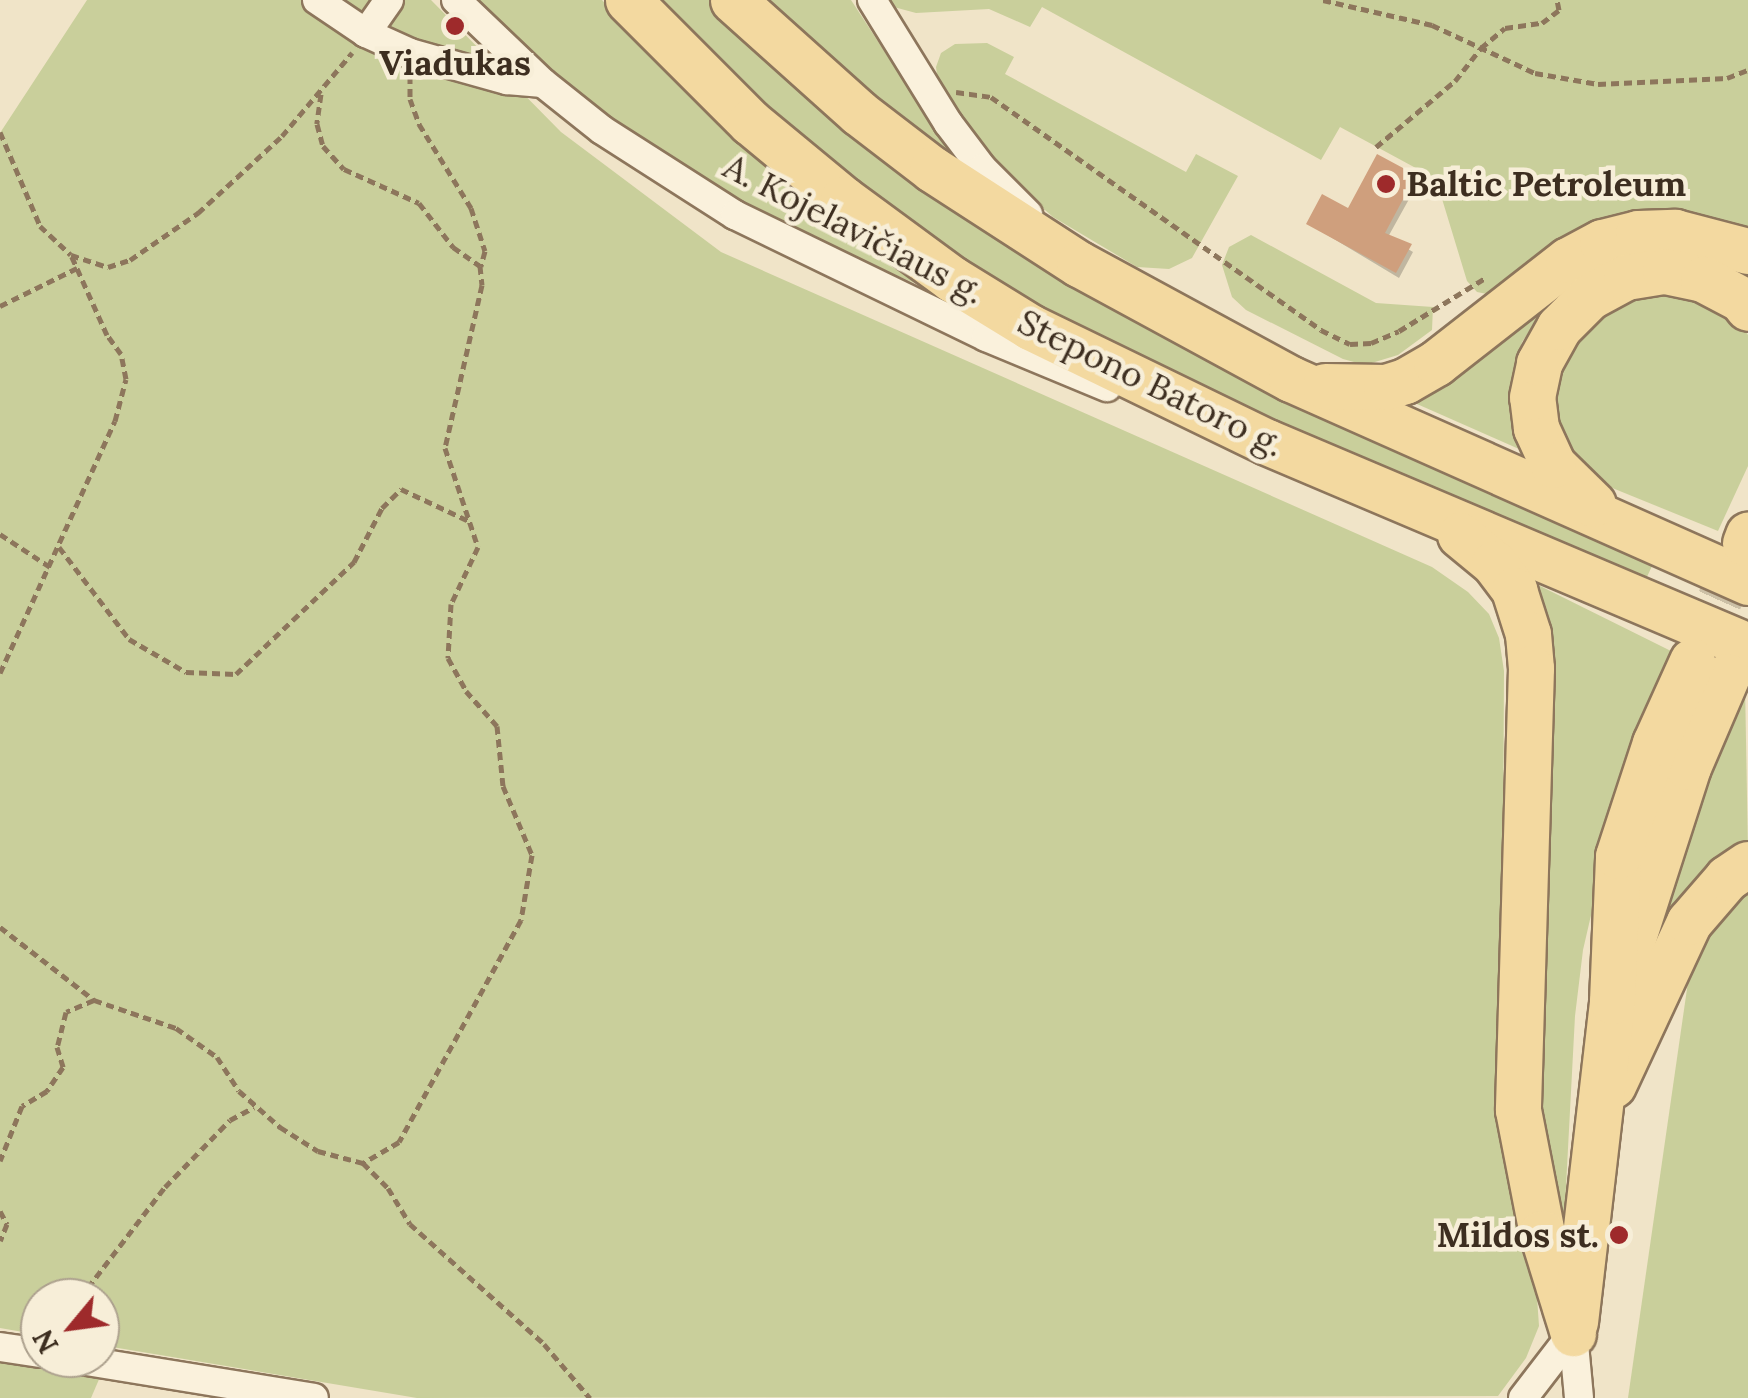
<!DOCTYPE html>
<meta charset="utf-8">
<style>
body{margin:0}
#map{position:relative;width:1748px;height:1398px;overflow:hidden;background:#f0e4c8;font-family:Lora,serif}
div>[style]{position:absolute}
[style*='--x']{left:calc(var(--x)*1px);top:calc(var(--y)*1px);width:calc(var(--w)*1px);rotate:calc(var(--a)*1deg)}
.green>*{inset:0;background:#c9cf9b}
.shadow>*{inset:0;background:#0003}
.building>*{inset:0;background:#cf9f7d}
.primary-tunnel>*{height:45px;margin-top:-22.5px;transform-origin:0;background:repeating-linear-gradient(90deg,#ccc0a6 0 45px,transparent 0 67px)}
.path>*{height:5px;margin-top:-2.5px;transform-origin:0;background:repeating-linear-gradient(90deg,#8d765c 0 8px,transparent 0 13px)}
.roads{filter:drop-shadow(2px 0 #8d765c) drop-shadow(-2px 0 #8d765c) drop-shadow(0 2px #8d765c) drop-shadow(0 -2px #8d765c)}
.minor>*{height:28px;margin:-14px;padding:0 14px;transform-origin:14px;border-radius:14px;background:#faf1dc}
.primary>*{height:45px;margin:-22.5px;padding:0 22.5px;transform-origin:22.5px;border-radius:22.5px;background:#f3d9a0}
.dots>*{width:28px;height:28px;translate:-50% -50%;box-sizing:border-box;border:5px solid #f7eed8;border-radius:50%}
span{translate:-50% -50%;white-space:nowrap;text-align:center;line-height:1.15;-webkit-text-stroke:9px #f7eed8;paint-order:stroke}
.poi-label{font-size:35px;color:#3d2e20;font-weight:700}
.left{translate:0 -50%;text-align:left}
.right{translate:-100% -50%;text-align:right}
.street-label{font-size:35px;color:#3d2e20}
.north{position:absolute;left:20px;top:1278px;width:100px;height:100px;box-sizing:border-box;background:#f7eed8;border:2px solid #ada18e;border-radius:50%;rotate:241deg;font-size:28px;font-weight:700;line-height:40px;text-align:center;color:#3d2e20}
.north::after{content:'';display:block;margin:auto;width:35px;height:45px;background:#9e2a2b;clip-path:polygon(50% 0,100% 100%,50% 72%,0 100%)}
</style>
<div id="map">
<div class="green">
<div style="clip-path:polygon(87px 0,431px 0,561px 132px,721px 252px,1432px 567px,1468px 592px,1489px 614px,1499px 638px,1504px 671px,1502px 1035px,1534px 1254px,1539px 1326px,1526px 1358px,1498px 1396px,417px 1398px,100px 1345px,100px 1298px,40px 1298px,40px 1335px,0 1328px,0 133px)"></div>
<div style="clip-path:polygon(473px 0,602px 0,636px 38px,955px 300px,803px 236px,714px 189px,611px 121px,533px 57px)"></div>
<div style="clip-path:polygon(646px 0,709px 0,809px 93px,1653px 564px,1645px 581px,1336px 452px,1037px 313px,821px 164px)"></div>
<div style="clip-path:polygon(770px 0,851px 0,963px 172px,814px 44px)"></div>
<div style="clip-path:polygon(886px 0,1748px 0,1748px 233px,1666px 210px,1626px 213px,1593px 224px,1492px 295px,1477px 292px,1467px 281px,1439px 189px,1425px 173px,1340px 127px,1321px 160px,1042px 7px,1030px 27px,989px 9px,916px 13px,890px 6px)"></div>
<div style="clip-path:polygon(987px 43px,1014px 57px,1005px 74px,1186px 172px,1196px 154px,1238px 176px,1192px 258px,1169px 269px,1137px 267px,1053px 217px,1015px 184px,978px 144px,938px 82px,936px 67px,941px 53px,955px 44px)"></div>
<div style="clip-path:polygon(1251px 235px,1376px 303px,1433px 307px,1432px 330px,1398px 355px,1365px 365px,1343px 359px,1246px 310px,1232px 297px,1222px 265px,1229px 247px)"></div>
<div style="clip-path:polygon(1686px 292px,1740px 322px,1748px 335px,1748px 466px,1718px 531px,1600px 483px,1567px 457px,1556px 428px,1553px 396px,1568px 342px,1624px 297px)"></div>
<div style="clip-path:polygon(1548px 303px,1522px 342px,1512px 379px,1510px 413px,1519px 449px,1417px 404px,1448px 384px)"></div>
<div style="clip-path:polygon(1518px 575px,1671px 651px,1621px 785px,1583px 950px,1575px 1016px,1562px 1262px,1535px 1148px)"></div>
<div style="clip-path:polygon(1745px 684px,1748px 852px,1641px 993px,1674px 862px)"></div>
<div style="clip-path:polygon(1748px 877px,1748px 1398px,1628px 1398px,1689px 975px,1714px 908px)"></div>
<div style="clip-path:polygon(0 1362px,100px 1377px,91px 1398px,0 1398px)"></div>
</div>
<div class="shadow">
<div style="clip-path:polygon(1415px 177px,1418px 183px,1388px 237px,1413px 252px,1399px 278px,1309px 224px,1349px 212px)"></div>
</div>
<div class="building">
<div style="clip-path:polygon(1377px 154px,1416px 175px,1385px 233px,1412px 244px,1396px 273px,1306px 224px,1322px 194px,1348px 208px)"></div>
</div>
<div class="primary-tunnel">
<div style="--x:1692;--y:661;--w:129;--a:-65.8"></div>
</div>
<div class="path">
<div style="--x:1323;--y:0;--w:112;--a:12.9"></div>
<div style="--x:1432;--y:25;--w:114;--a:25"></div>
<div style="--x:1535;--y:73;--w:64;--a:9.9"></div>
<div style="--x:1598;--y:84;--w:129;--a:-2.7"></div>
<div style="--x:1727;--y:78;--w:22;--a:-21"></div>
<div style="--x:410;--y:76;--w:23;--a:90"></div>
<div style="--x:410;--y:99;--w:27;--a:70"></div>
<div style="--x:419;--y:124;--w:99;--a:58.2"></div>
<div style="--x:471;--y:208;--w:45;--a:72"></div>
<div style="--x:485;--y:251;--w:16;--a:105"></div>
<div style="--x:956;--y:92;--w:35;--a:8"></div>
<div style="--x:991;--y:97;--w:404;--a:35.2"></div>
<div style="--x:1321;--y:330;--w:32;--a:26"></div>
<div style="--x:1350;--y:344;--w:21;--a:-3"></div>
<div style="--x:1371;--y:343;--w:30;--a:-23"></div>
<div style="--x:1399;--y:331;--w:101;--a:-31.6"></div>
<div style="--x:321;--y:94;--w:30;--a:98"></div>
<div style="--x:317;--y:124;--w:23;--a:75"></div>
<div style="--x:323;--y:146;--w:31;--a:48"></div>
<div style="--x:344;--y:169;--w:82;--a:24.4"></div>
<div style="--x:419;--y:203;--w:56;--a:52.3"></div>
<div style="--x:453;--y:247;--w:33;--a:35"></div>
<div style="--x:480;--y:266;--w:19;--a:84"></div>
<div style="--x:482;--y:285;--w:167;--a:102.8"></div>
<div style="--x:445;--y:448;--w:104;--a:71.6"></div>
<div style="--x:478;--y:547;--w:63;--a:115.3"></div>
<div style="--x:451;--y:604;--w:54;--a:93.2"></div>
<div style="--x:448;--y:658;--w:38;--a:61"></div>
<div style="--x:466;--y:691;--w:47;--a:48.5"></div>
<div style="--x:497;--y:726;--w:60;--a:84.3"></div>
<div style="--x:503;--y:786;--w:75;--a:67.2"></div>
<div style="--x:532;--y:855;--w:66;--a:99.6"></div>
<div style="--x:521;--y:920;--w:253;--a:118.8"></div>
<div style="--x:399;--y:1142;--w:42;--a:149.7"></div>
<div style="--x:0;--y:132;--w:102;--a:66.9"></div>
<div style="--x:40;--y:226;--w:42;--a:43.1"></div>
<div style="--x:71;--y:255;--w:39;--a:18"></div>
<div style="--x:108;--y:267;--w:23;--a:-18"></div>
<div style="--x:130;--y:260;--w:83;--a:-34.7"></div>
<div style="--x:198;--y:213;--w:114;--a:-42.5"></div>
<div style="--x:282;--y:136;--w:109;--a:-49.9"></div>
<div style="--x:1376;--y:147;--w:103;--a:-39.9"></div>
<div style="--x:1455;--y:81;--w:42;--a:-51.8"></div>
<div style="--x:1481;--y:48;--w:31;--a:-40"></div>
<div style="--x:1505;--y:28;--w:37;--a:-8"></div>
<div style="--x:1542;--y:23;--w:21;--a:-37"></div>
<div style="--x:1559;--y:10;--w:10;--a:-101"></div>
<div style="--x:0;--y:306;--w:86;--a:-26.3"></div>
<div style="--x:0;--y:534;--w:60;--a:33.4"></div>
<div style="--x:59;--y:547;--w:116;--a:52.7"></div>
<div style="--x:129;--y:639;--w:66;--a:30.1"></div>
<div style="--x:186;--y:672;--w:50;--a:2.3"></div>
<div style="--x:236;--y:674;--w:163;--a:-43.5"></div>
<div style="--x:354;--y:562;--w:61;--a:-62.6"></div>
<div style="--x:382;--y:508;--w:27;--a:-45"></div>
<div style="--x:401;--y:489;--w:75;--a:25.2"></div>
<div style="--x:0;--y:673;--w:277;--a:-65.5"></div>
<div style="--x:115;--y:421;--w:43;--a:-75.3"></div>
<div style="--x:126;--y:379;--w:25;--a:-101"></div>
<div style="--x:121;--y:354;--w:24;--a:-126"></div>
<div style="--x:107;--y:335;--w:88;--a:-114.2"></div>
<div style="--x:0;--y:927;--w:119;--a:37.8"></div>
<div style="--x:94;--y:1000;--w:30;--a:157"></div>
<div style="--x:66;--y:1012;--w:36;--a:104"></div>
<div style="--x:57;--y:1047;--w:21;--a:73"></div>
<div style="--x:63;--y:1067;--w:29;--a:124"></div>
<div style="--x:47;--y:1091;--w:29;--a:149"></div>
<div style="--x:22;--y:1106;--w:59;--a:111.8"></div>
<div style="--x:94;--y:1000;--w:87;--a:18.9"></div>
<div style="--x:176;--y:1028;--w:50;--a:35.3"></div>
<div style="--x:217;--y:1057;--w:40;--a:57.1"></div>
<div style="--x:239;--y:1091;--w:55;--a:41.3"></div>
<div style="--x:280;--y:1127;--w:45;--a:32.3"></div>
<div style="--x:318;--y:1151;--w:47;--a:14.9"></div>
<div style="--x:363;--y:1163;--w:35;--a:45"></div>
<div style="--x:388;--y:1188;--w:42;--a:58.6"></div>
<div style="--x:410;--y:1224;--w:180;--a:41.8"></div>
<div style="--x:544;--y:1344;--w:71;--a:49.6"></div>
<div style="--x:0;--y:1211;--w:15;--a:62"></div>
<div style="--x:7;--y:1224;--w:18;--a:112"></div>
<div style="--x:80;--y:1298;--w:140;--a:-52.6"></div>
<div style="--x:165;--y:1187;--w:93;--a:-45.9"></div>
<div style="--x:230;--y:1120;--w:27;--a:-28"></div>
</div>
<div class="roads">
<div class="minor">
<div style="--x:317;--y:0;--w:59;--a:34"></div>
<div style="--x:366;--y:33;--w:48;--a:24.4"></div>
<div style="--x:410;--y:53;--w:101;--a:15.6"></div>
<div style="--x:507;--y:80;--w:36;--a:5"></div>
<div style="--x:456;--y:0;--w:120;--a:43.7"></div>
<div style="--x:543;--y:83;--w:75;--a:38.5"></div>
<div style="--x:602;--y:130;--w:158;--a:32.6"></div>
<div style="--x:735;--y:215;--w:279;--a:25.9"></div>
<div style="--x:986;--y:337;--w:131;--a:22.5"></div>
<div style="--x:872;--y:0;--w:145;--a:58.3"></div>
<div style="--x:948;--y:123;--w:56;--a:52.9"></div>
<div style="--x:982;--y:168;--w:65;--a:45"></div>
<div style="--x:366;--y:33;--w:40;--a:-55.1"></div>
<div style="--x:1573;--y:1333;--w:65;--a:84.7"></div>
<div style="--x:0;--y:1347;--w:40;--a:8.5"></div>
<div style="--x:68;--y:1358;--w:249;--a:9.2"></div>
<div style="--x:1523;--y:1398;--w:82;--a:-52.4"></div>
</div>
<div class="primary">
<div style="--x:628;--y:0;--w:173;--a:45"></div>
<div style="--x:750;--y:122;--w:121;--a:39.6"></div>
<div style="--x:843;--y:199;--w:135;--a:36.3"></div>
<div style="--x:952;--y:279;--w:92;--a:31.6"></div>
<div style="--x:1030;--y:327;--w:263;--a:25.9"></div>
<div style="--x:1267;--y:442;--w:522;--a:22.98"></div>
<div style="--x:733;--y:0;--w:169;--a:41.9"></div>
<div style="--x:859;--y:113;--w:92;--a:37.5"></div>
<div style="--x:932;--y:169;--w:175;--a:32.9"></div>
<div style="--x:1079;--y:264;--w:241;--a:28.5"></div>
<div style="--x:1291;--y:379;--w:500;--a:23.95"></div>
<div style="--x:1325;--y:386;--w:61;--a:0.9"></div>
<div style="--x:1386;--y:387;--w:20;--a:-18"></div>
<div style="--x:1405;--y:381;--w:36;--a:-30"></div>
<div style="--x:1436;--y:363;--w:167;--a:-38"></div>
<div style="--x:1568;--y:260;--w:38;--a:-28"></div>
<div style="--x:1602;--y:242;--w:37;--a:-14"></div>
<div style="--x:1638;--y:233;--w:37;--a:-2"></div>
<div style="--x:1675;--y:232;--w:75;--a:14.6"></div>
<div style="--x:1593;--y:504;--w:56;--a:-135.7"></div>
<div style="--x:1553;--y:465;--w:41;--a:-114.7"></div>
<div style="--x:1536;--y:428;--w:31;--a:-97"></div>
<div style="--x:1532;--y:397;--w:35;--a:-78"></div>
<div style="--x:1539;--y:363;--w:41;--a:-60.9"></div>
<div style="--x:1559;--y:327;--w:42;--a:-45"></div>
<div style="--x:1589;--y:297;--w:42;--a:-28.4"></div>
<div style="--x:1626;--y:277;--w:39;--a:-9"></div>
<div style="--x:1665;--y:271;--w:39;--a:12"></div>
<div style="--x:1703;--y:279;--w:43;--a:27.8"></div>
<div style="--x:1741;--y:299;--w:11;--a:52"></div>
<div style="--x:1460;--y:535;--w:44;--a:39.5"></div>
<div style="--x:1494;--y:563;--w:34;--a:53"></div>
<div style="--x:1514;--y:590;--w:46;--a:72.3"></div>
<div style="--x:1528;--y:634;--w:34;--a:85"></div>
<div style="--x:1531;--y:668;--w:442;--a:91.7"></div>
<div style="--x:1518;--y:1110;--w:125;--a:79"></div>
<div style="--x:1542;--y:1233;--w:105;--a:72.8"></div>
<div style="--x:1745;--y:543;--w:9;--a:-69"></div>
<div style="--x:1624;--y:966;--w:209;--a:-72.2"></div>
<div style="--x:1688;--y:767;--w:99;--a:-66.8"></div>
<div style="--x:1613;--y:1085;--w:180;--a:-65"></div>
<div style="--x:1689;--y:922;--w:58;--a:-49.2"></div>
<div style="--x:1727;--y:878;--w:25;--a:-34"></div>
<div style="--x:1575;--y:1322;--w:323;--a:-83.4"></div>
<div style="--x:1612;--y:1001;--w:145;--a:-87.6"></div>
<div style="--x:1618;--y:856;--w:119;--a:-71.9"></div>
<div style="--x:1655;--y:743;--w:90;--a:-65.7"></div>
</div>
</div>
<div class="dots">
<div style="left:455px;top:26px;background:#9e2a2b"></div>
<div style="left:1386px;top:184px;background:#9e2a2b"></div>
<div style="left:1619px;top:1235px;background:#9e2a2b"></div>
</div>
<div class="poi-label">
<span style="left:455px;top:63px">Viadukas</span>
<span class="left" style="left:1406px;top:184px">Baltic Petroleum</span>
<span class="right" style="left:1599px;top:1235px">Mildos st.</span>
</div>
<div class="street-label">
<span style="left:854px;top:229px;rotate:27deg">A. Kojelavičiaus g.</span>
<span style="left:1151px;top:383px;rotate:26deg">Stepono Batoro g.</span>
</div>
<div class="north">N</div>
</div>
